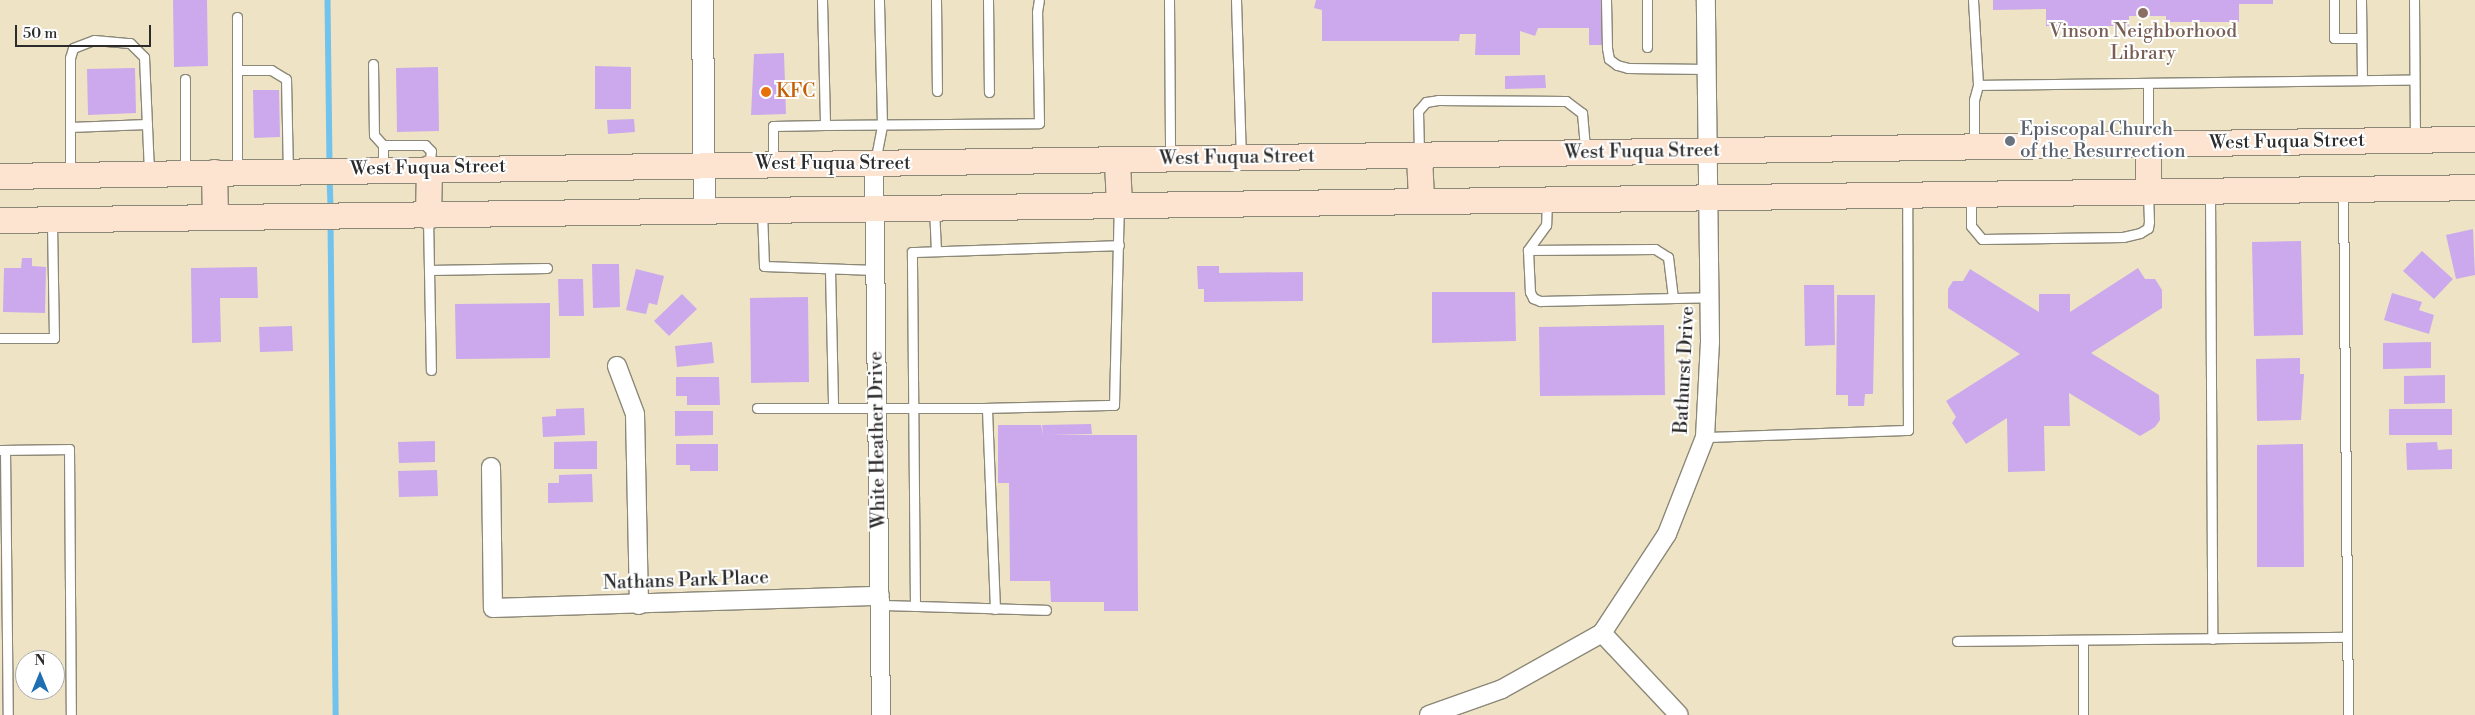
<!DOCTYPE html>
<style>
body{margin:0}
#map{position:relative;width:2475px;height:715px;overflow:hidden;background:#eee4c5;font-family:"Libre Bodoni",serif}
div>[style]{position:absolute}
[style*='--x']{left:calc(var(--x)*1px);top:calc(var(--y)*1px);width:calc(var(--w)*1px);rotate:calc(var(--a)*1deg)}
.stream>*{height:5.5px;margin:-2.75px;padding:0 2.75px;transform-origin:2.75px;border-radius:2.75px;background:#71c2ec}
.building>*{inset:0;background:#cba9ec}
.roads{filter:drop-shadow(1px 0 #8c8878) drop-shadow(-1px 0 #8c8878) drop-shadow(0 1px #8c8878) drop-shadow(0 -1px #8c8878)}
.service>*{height:9px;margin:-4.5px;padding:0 4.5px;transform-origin:4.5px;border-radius:4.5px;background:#fff}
.minor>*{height:18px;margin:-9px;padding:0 9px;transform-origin:9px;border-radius:9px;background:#fff}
.tertiary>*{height:21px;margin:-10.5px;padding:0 10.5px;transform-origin:10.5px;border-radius:10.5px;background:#fff}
.secondary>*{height:25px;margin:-12.5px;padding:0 12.5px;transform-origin:12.5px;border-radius:12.5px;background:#fde4d1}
.dots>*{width:14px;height:14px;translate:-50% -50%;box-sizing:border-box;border:2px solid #fff;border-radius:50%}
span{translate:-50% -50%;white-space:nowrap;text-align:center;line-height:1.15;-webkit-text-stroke:4px #fff;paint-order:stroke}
.education-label{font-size:19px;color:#785e54}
.food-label{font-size:19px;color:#c56008}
.left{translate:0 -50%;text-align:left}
.worship-label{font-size:19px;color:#5b616d}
.street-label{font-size:19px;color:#2b2b2b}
.north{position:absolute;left:15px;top:650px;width:50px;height:50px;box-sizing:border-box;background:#fff;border:1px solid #aaa;border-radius:50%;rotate:0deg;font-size:14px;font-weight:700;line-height:20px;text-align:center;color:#2b2b2b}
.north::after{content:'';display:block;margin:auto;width:18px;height:22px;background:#1f6fb2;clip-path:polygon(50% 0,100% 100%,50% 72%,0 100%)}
.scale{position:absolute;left:15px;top:25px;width:136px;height:22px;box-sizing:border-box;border:2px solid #2b2b2b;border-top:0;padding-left:6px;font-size:15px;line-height:18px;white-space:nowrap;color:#2b2b2b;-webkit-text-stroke:4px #fff;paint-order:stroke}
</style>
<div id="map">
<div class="stream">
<div style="--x:328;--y:0;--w:165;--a:89.3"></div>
<div style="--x:330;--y:177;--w:33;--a:88"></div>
<div style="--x:331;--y:222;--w:493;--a:89.4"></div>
</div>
<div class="building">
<div style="clip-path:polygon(173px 0,207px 0,208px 66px,174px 67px)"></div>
<div style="clip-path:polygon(1316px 0,1602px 0,1602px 45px,1589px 45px,1589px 28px,1538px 28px,1535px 36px,1520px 31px,1520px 55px,1475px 55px,1476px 34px,1460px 34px,1459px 41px,1322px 41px,1322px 10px,1314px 8px)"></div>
<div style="clip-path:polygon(1993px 0,2273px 0,2273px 4px,2239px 4px,2239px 22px,2166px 22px,2166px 16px,2129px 16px,2129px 26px,2046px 26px,2046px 9px,1993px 10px)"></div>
<div style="clip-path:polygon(784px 53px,786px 114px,751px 115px,754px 54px)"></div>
<div style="clip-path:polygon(595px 66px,631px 67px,631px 109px,595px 109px)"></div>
<div style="clip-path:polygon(438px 67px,439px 131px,397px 132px,396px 68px)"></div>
<div style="clip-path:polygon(135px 68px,136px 113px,88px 115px,87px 69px)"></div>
<div style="clip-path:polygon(1545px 75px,1546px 88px,1505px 89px,1505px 76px)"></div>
<div style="clip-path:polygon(253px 90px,279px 90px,280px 137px,254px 138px)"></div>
<div style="clip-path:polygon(634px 119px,635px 132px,608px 134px,607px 120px)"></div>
<div style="clip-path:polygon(2473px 229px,2475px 275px,2456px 279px,2446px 235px)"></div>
<div style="clip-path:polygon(2301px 241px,2303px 335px,2254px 336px,2252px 242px)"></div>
<div style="clip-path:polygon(2422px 251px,2453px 279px,2434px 299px,2403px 271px)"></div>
<div style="clip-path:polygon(22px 258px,32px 258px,32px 266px,46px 267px,45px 313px,3px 312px,4px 268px,21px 268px)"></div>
<div style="clip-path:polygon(592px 264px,619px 264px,620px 307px,593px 308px)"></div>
<div style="clip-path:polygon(1197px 266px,1219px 266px,1219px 273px,1303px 272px,1303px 301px,1204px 302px,1204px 289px,1198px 289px)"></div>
<div style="clip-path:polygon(257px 267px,258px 298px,220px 298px,221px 342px,192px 343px,191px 268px)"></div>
<div style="clip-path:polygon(2138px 268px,2145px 279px,2155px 279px,2162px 290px,2162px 308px,2091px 353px,2159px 395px,2160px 420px,2155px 427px,2140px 436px,2069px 393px,2070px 426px,2044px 426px,2045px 471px,2008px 472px,2007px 418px,1966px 444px,1952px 423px,1956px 417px,1946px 401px,2020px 354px,1948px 308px,1948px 289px,1953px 281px,1963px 281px,1970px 269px,2039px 312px,2039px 294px,2070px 294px,2070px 312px)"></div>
<div style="clip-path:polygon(636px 269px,664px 276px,657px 305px,649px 303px,646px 314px,626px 310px)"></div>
<div style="clip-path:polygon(558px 279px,583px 279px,584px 316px,559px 316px)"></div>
<div style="clip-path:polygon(1804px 285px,1834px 285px,1835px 345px,1805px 346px)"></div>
<div style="clip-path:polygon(1432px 292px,1515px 292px,1516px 341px,1432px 343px)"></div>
<div style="clip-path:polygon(2392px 293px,2422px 302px,2419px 310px,2434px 315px,2429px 334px,2384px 320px)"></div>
<div style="clip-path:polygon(682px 294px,697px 309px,669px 336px,654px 321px)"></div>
<div style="clip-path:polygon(1837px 295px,1875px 295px,1873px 394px,1865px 394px,1864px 406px,1848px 406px,1848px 395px,1836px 395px)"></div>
<div style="clip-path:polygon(808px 297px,809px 382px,751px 383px,750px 298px)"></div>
<div style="clip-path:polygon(550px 303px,550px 358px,456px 359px,455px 304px)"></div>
<div style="clip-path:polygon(1664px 325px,1665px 395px,1540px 396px,1539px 327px)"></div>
<div style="clip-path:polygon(292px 326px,293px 351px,260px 352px,259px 327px)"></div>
<div style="clip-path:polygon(712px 342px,714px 363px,677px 367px,675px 346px)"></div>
<div style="clip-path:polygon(2431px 342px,2431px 368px,2383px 369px,2383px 343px)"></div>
<div style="clip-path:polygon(2300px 358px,2300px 374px,2304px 374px,2301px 420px,2257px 421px,2256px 359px)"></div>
<div style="clip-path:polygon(2445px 375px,2445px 403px,2404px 404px,2404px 376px)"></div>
<div style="clip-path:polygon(676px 377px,719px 377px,720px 405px,687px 405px,687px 396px,676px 396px)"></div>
<div style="clip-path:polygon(584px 408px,585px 435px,543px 437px,542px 417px,556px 416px,556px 409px)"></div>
<div style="clip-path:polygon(2389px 409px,2452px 409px,2452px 435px,2389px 435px)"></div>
<div style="clip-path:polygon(675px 411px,713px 411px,713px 435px,675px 436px)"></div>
<div style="clip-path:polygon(1091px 424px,1092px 434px,1050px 435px,1137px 435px,1138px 611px,1104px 611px,1104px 602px,1051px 602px,1050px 581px,1010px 581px,1009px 483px,998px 483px,998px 425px,1041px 425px,1043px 435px,1042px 425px)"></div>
<div style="clip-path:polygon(435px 441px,435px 462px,399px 463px,398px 442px)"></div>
<div style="clip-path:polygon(597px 441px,597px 469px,554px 469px,554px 442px)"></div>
<div style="clip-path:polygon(2437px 442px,2438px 450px,2452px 449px,2452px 469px,2407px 470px,2406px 443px)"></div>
<div style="clip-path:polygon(676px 444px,718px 444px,718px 471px,690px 471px,690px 465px,676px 465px)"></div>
<div style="clip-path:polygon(2303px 444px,2304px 567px,2257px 567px,2257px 445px)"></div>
<div style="clip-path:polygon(437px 470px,438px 496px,399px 497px,398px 471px)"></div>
<div style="clip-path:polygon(592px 474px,593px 502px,548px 503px,548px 483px,559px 483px,559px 475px)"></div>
</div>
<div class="roads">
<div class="service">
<div style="--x:822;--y:0;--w:125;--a:88.6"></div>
<div style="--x:825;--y:125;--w:214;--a:-0.5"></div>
<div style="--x:1039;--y:123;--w:111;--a:-91"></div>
<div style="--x:1037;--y:12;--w:12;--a:-81"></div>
<div style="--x:936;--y:0;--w:91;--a:89.4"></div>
<div style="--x:988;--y:0;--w:92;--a:89.4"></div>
<div style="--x:1169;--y:0;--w:157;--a:89.6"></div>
<div style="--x:1236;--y:0;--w:157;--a:88.2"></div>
<div style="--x:1606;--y:0;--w:48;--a:88.8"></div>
<div style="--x:1607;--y:48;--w:11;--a:80"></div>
<div style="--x:1609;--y:59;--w:10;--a:37"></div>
<div style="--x:1617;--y:65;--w:11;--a:15"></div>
<div style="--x:1628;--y:68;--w:79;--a:0.7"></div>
<div style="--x:1647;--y:0;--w:47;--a:90"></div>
<div style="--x:1973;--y:0;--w:85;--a:86.6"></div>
<div style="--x:2334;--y:0;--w:38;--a:90"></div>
<div style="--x:2334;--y:38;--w:27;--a:0"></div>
<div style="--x:2361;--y:0;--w:80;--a:89.3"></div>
<div style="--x:2414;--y:0;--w:137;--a:89.6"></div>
<div style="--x:237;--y:17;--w:155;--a:90"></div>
<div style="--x:373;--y:64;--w:71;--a:89.2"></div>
<div style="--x:374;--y:135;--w:13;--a:48"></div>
<div style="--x:383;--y:145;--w:23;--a:90"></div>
<div style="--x:237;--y:70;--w:34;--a:0"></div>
<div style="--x:271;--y:70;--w:17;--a:31"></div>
<div style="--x:286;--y:79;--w:92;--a:88.8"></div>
<div style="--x:185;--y:79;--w:92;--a:90"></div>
<div style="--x:2148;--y:83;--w:60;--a:90"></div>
<div style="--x:70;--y:127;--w:77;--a:-2.2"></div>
<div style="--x:383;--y:145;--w:42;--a:0"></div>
<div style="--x:425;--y:145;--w:8;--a:45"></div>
<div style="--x:431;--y:151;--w:16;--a:97"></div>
<div style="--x:1974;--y:145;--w:45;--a:-90"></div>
<div style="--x:1974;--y:100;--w:16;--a:-75"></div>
<div style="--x:1978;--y:85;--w:436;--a:-0.7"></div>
<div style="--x:1419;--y:152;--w:41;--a:-91.4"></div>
<div style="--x:1418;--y:111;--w:12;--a:-48"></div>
<div style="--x:1426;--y:102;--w:12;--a:-9"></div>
<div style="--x:1438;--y:100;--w:128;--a:0.4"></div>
<div style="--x:1566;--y:101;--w:20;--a:37"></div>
<div style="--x:1582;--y:113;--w:37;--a:85"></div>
<div style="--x:875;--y:162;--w:38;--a:-79"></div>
<div style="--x:882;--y:125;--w:125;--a:-91.4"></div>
<div style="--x:773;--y:164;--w:38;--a:-90"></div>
<div style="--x:773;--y:126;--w:52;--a:-1.1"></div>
<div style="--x:70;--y:174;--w:116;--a:-90"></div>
<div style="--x:70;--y:58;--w:10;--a:-73"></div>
<div style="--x:73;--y:48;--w:22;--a:-21"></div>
<div style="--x:94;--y:40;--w:36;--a:5"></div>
<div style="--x:130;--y:43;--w:20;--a:45"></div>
<div style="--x:144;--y:57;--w:116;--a:87.5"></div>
<div style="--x:2343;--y:190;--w:525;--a:89.45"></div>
<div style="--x:2210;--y:191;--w:448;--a:89.7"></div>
<div style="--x:1971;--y:196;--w:30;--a:90"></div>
<div style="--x:1971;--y:226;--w:17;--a:50"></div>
<div style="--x:1982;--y:239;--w:141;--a:-0.8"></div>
<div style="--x:2123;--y:237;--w:17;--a:-13"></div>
<div style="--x:2140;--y:233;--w:9;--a:-32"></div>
<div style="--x:2148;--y:228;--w:6;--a:-81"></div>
<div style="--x:2149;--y:222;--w:28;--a:-92"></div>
<div style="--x:1547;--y:200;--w:25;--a:92"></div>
<div style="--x:1546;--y:225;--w:31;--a:126"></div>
<div style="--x:1528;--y:250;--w:42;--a:87.3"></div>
<div style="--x:1530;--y:292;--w:7;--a:63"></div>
<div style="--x:1533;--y:298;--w:8;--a:23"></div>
<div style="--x:1540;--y:301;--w:170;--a:-1.3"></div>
<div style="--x:934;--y:208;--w:43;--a:87.3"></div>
<div style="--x:762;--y:211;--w:55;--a:87.9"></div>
<div style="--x:764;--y:266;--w:111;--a:2.1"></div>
<div style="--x:428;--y:218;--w:52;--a:88.9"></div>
<div style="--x:429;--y:270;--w:118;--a:-1"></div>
<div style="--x:1528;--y:250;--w:127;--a:-0.5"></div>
<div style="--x:1655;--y:249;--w:15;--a:32"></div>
<div style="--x:1668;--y:257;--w:41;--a:83"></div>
<div style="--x:429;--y:270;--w:100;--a:88.9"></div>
<div style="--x:830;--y:270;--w:137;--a:88.7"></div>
<div style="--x:0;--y:338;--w:54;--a:0"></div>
<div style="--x:54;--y:338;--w:118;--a:-91"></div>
<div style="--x:757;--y:408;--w:230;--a:0"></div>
<div style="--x:1705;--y:437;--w:203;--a:-2"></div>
<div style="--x:1908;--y:430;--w:234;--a:-90.2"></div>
<div style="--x:0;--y:450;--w:5;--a:0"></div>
<div style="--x:5;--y:450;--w:265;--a:89.4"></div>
<div style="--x:5;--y:450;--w:64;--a:-0.9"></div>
<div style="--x:69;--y:449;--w:266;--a:89.6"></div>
<div style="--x:880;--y:605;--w:166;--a:1.7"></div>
<div style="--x:915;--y:606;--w:354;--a:-90.5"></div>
<div style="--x:912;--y:252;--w:207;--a:-1.9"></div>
<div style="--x:995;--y:609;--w:201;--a:-92.3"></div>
<div style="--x:987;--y:408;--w:127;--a:-1.4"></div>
<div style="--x:1114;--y:405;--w:198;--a:-88.6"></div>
<div style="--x:1957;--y:641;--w:390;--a:-0.6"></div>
<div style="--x:2083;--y:715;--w:75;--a:-90"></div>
</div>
<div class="minor">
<div style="--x:874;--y:165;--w:550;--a:89.27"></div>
<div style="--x:617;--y:366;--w:51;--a:69.4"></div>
<div style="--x:635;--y:414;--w:191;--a:88.8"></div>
<div style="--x:491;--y:467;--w:141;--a:89.2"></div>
<div style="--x:493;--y:608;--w:387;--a:-1.8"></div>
<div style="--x:1602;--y:633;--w:112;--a:46.8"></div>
<div style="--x:1429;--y:715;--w:77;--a:-19.6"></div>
<div style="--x:1502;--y:689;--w:115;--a:-29.2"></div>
<div style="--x:1602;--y:633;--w:118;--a:-56.7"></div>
<div style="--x:1667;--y:534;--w:104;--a:-68.6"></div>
<div style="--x:1705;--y:437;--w:95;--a:-87"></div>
<div style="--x:1710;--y:342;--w:342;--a:-90.7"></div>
</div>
<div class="tertiary">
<div style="--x:702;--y:0;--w:211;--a:89.5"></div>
</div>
<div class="secondary">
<div style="--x:2148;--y:145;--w:47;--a:90"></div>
<div style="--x:1419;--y:155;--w:44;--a:87.4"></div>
<div style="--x:1117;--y:161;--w:44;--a:87.4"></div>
<div style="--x:214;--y:172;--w:45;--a:88.7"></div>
<div style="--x:0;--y:176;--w:2475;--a:-0.86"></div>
<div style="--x:428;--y:216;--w:48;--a:-88.8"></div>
<div style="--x:0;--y:220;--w:2475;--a:-0.76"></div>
</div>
</div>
<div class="dots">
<div style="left:2143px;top:13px;background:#8d6e63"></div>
<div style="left:766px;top:92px;background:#e8710a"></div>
<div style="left:2010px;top:141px;background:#6b7280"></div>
</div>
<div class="education-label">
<span style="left:2143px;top:43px">Vinson Neighborhood<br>Library</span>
</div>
<div class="food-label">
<span class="left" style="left:776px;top:92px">KFC</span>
</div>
<div class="worship-label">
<span class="left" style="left:2020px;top:141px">Episcopal Church<br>of the Resurrection</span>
</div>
<div class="street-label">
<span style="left:2287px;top:142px;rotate:-1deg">West Fuqua Street</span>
<span style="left:1642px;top:152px;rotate:-1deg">West Fuqua Street</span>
<span style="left:1237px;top:158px;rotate:-1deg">West Fuqua Street</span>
<span style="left:833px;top:164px">West Fuqua Street</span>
<span style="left:428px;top:168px;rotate:-1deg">West Fuqua Street</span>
<span style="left:1685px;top:370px;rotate:-87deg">Bathurst Drive</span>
<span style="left:878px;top:440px;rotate:-91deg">White Heather Drive</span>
<span style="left:686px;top:581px;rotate:-2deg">Nathans Park Place</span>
</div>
<div class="north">N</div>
<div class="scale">50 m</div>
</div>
